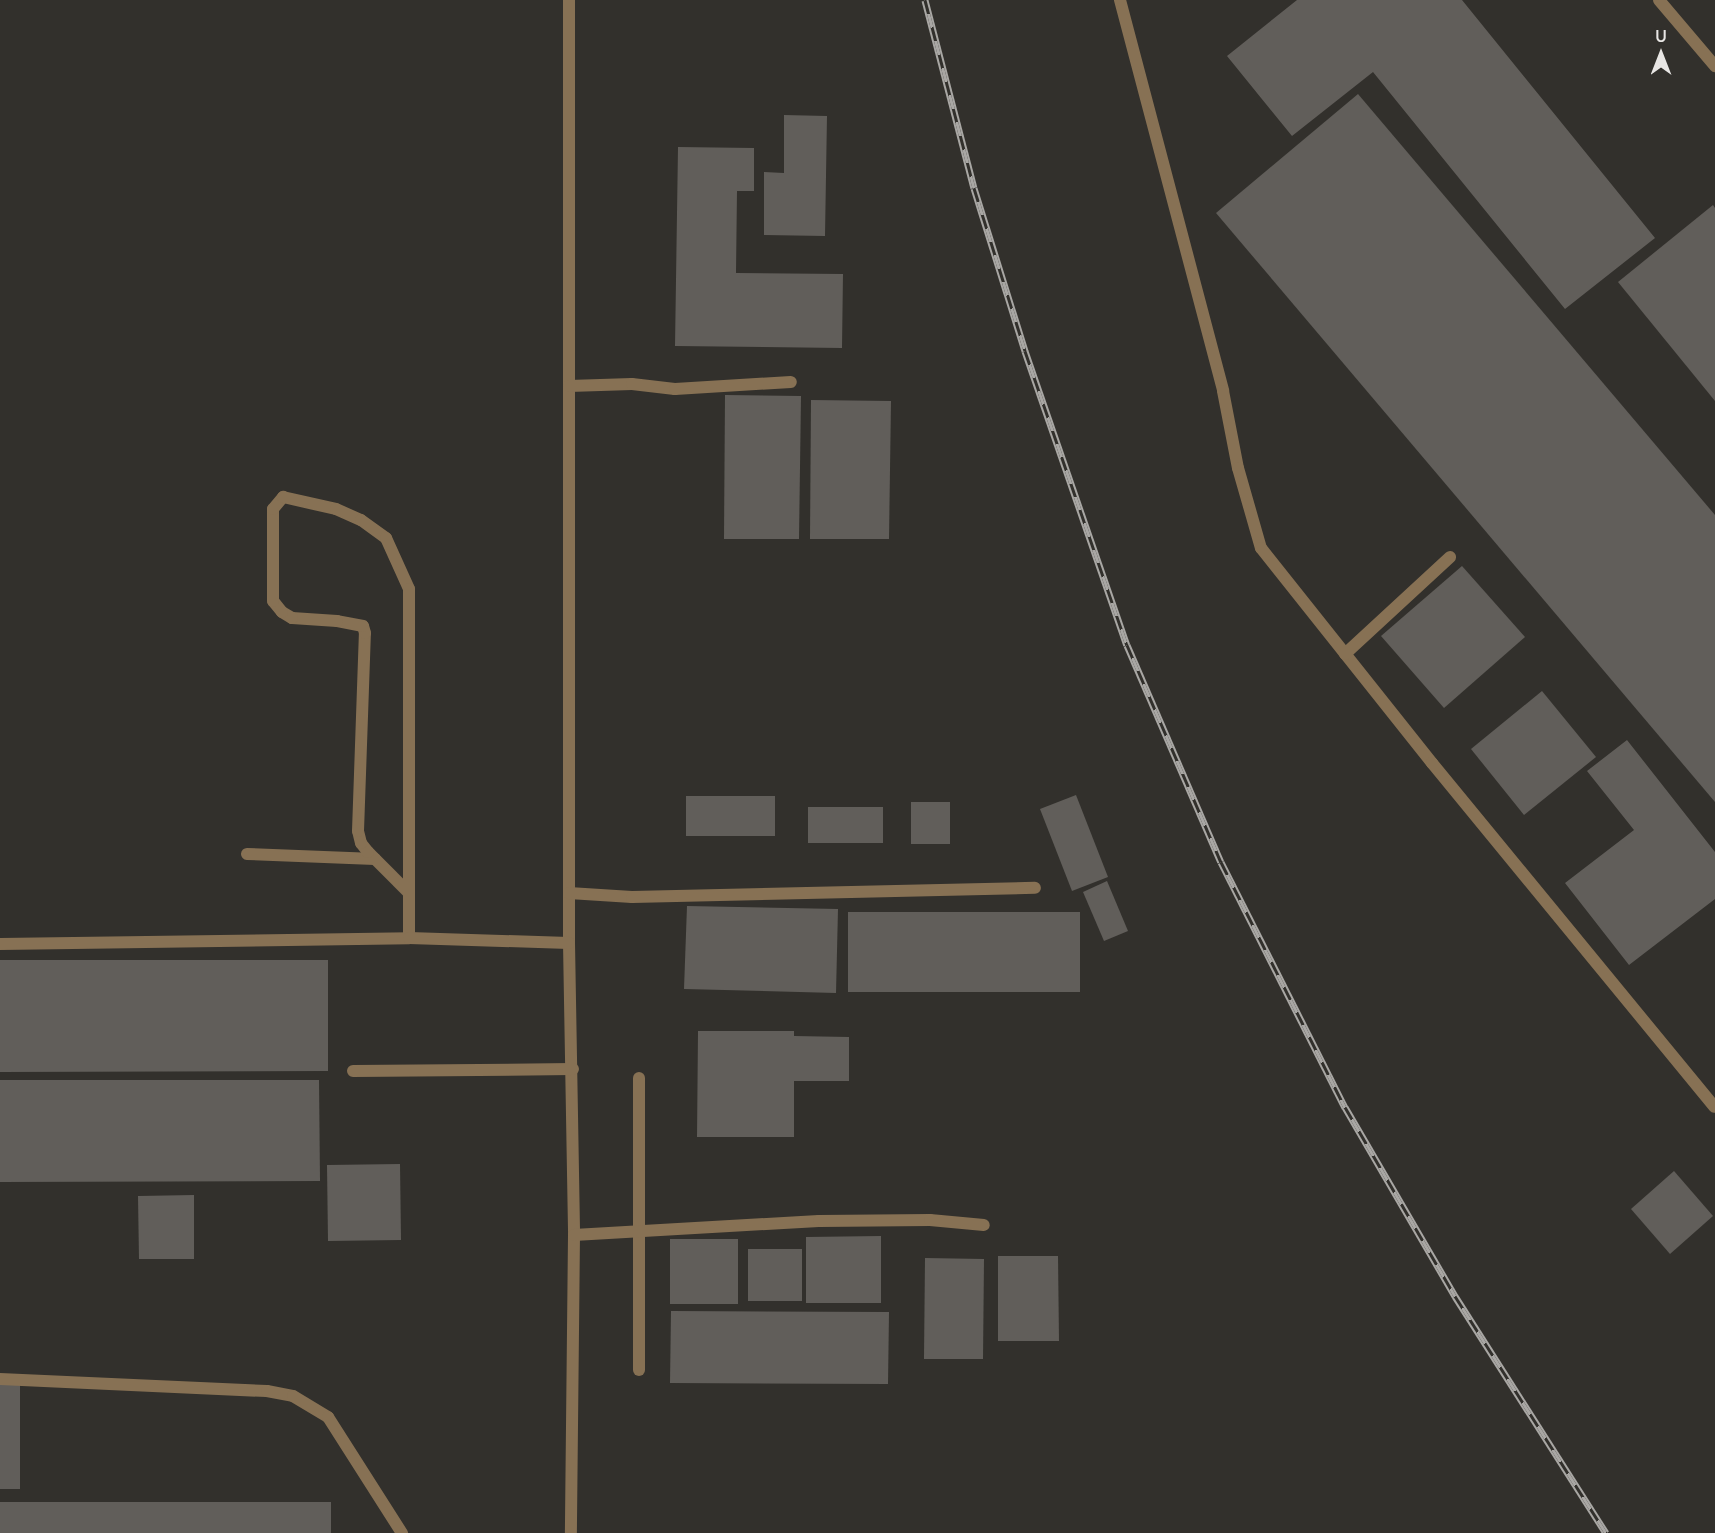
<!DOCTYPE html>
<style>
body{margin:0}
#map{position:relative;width:1715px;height:1533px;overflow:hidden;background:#32302c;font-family:Manrope,sans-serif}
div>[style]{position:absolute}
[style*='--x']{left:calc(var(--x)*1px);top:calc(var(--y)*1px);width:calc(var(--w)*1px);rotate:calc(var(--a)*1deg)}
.building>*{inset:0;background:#615e5a}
.lane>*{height:12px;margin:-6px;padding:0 6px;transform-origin:6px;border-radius:6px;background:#877154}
.rail>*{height:7px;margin-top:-3.5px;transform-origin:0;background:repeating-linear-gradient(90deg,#32302c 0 14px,#a9a7a4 0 28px);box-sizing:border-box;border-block:2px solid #a9a7a4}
span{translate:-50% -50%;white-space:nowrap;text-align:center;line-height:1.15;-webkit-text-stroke:4.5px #32302c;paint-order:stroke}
.north{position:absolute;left:1631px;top:24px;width:60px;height:60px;-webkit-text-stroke:4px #32302c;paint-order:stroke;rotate:0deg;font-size:16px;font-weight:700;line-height:24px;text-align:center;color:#e8e6e4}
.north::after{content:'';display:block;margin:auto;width:21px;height:27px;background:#e8e6e4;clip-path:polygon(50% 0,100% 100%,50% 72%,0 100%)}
</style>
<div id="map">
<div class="building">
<div style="clip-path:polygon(1297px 0,1462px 0,1655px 238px,1565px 309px,1373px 72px,1292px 136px,1227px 56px)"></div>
<div style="clip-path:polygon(1358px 94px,1715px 515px,1715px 802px,1216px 213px)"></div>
<div style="clip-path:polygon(784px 115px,827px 116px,825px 236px,764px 235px,764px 172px,784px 173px)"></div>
<div style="clip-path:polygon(678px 147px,754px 148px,754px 191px,737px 191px,736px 273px,843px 274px,842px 348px,675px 346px)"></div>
<div style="clip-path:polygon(1713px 205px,1715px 208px,1715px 401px,1618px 282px)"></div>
<div style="clip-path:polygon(725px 395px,801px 396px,799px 539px,724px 539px)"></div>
<div style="clip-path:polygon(811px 400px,891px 401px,889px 539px,810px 539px)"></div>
<div style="clip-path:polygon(1462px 566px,1525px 637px,1444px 708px,1381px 636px)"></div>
<div style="clip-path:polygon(1542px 691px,1596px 757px,1524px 815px,1471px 749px)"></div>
<div style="clip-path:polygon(1627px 740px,1715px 852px,1715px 899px,1629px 965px,1565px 883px,1634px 830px,1587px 771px)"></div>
<div style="clip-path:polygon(1076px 795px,1108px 877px,1072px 891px,1040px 809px)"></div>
<div style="clip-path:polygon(686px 796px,775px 796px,775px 836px,686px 836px)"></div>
<div style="clip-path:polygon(911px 802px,950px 802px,950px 844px,911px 844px)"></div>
<div style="clip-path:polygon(808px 807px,883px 807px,883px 843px,808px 843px)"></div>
<div style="clip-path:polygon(1107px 881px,1128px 931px,1104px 941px,1083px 892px)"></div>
<div style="clip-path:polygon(687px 906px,838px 909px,836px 993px,684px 989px)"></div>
<div style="clip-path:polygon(848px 912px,1080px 912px,1080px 992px,848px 992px)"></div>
<div style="clip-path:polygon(0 960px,328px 960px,328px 1071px,0 1072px)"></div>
<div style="clip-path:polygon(698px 1031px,794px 1031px,794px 1036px,849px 1037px,849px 1081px,794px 1081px,794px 1137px,697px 1137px)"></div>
<div style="clip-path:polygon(0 1080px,319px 1080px,320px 1181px,0 1182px)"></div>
<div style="clip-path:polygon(400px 1164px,401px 1240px,328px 1241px,327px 1165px)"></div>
<div style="clip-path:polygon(1674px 1171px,1713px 1216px,1670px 1254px,1631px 1209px)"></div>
<div style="clip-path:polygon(194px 1195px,194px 1259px,139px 1259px,138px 1196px)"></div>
<div style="clip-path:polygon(881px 1236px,881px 1303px,806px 1303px,806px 1237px)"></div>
<div style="clip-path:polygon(670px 1239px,738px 1239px,738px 1304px,670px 1304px)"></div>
<div style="clip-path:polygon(748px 1249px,802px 1249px,802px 1301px,748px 1301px)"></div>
<div style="clip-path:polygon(998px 1256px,1058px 1256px,1059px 1341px,998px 1341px)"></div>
<div style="clip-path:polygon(925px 1258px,984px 1259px,983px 1359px,924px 1359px)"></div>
<div style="clip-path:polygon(671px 1311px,889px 1312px,888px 1384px,670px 1383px)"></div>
<div style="clip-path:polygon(0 1383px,20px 1383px,20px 1489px,0 1489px)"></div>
<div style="clip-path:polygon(0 1502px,331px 1502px,331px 1533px,0 1533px)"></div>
</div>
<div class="lane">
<div style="--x:569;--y:0;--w:943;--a:90"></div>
<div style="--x:569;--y:943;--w:292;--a:89"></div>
<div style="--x:574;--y:1235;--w:298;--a:90.6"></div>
<div style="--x:1120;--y:0;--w:404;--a:75.2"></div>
<div style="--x:1223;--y:391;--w:78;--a:79"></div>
<div style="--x:1238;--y:468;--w:83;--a:74"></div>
<div style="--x:1261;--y:548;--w:275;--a:51.5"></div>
<div style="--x:1432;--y:763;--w:445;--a:50.6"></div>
<div style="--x:1659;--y:0;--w:87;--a:49.7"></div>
<div style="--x:569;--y:386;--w:63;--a:-1.8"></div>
<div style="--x:632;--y:384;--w:43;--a:6.6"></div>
<div style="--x:675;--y:389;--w:116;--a:-3.5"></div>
<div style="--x:1345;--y:654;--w:143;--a:-42.7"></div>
<div style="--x:247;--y:854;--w:128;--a:2.2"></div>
<div style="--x:407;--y:891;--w:55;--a:-135"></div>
<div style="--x:368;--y:852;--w:11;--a:-128"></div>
<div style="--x:361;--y:843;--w:12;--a:-104"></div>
<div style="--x:358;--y:831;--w:198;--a:-88"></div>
<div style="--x:365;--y:633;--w:7;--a:-106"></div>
<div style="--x:363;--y:626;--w:26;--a:-169"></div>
<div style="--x:337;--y:621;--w:45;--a:-176.2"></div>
<div style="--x:292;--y:618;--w:12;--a:-149"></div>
<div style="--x:282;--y:612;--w:14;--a:-129"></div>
<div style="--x:273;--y:601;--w:92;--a:-90"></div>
<div style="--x:273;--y:509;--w:16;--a:-50"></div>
<div style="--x:283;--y:497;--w:54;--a:12.8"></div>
<div style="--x:336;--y:509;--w:27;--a:24"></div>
<div style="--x:361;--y:520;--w:31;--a:36"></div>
<div style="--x:386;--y:538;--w:56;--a:65.7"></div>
<div style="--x:409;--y:589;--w:349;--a:90"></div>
<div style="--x:569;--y:893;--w:63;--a:3.6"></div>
<div style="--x:632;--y:897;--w:403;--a:-1.3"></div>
<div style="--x:0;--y:944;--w:409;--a:-0.8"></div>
<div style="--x:409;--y:938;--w:160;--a:1.8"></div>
<div style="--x:353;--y:1071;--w:220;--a:-0.5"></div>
<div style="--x:639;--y:1078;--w:292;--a:90"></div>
<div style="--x:574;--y:1235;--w:245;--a:-3.3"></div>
<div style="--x:819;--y:1221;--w:111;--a:-0.5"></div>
<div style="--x:930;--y:1220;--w:54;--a:5.3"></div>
<div style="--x:0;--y:1379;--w:267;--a:2.6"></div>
<div style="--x:267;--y:1391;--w:26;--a:11"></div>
<div style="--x:293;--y:1396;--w:41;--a:31"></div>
<div style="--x:328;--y:1417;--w:138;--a:57.5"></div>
</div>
<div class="rail">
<div style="--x:925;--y:0;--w:194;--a:75.4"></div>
<div style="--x:974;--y:188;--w:171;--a:72.6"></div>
<div style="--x:1025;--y:351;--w:311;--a:70.9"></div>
<div style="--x:1127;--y:645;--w:236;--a:66.6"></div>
<div style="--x:1221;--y:862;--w:275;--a:63.2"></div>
<div style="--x:1345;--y:1107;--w:219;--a:59.8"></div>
<div style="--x:1455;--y:1296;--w:281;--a:57.5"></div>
</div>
<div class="north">U</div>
</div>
